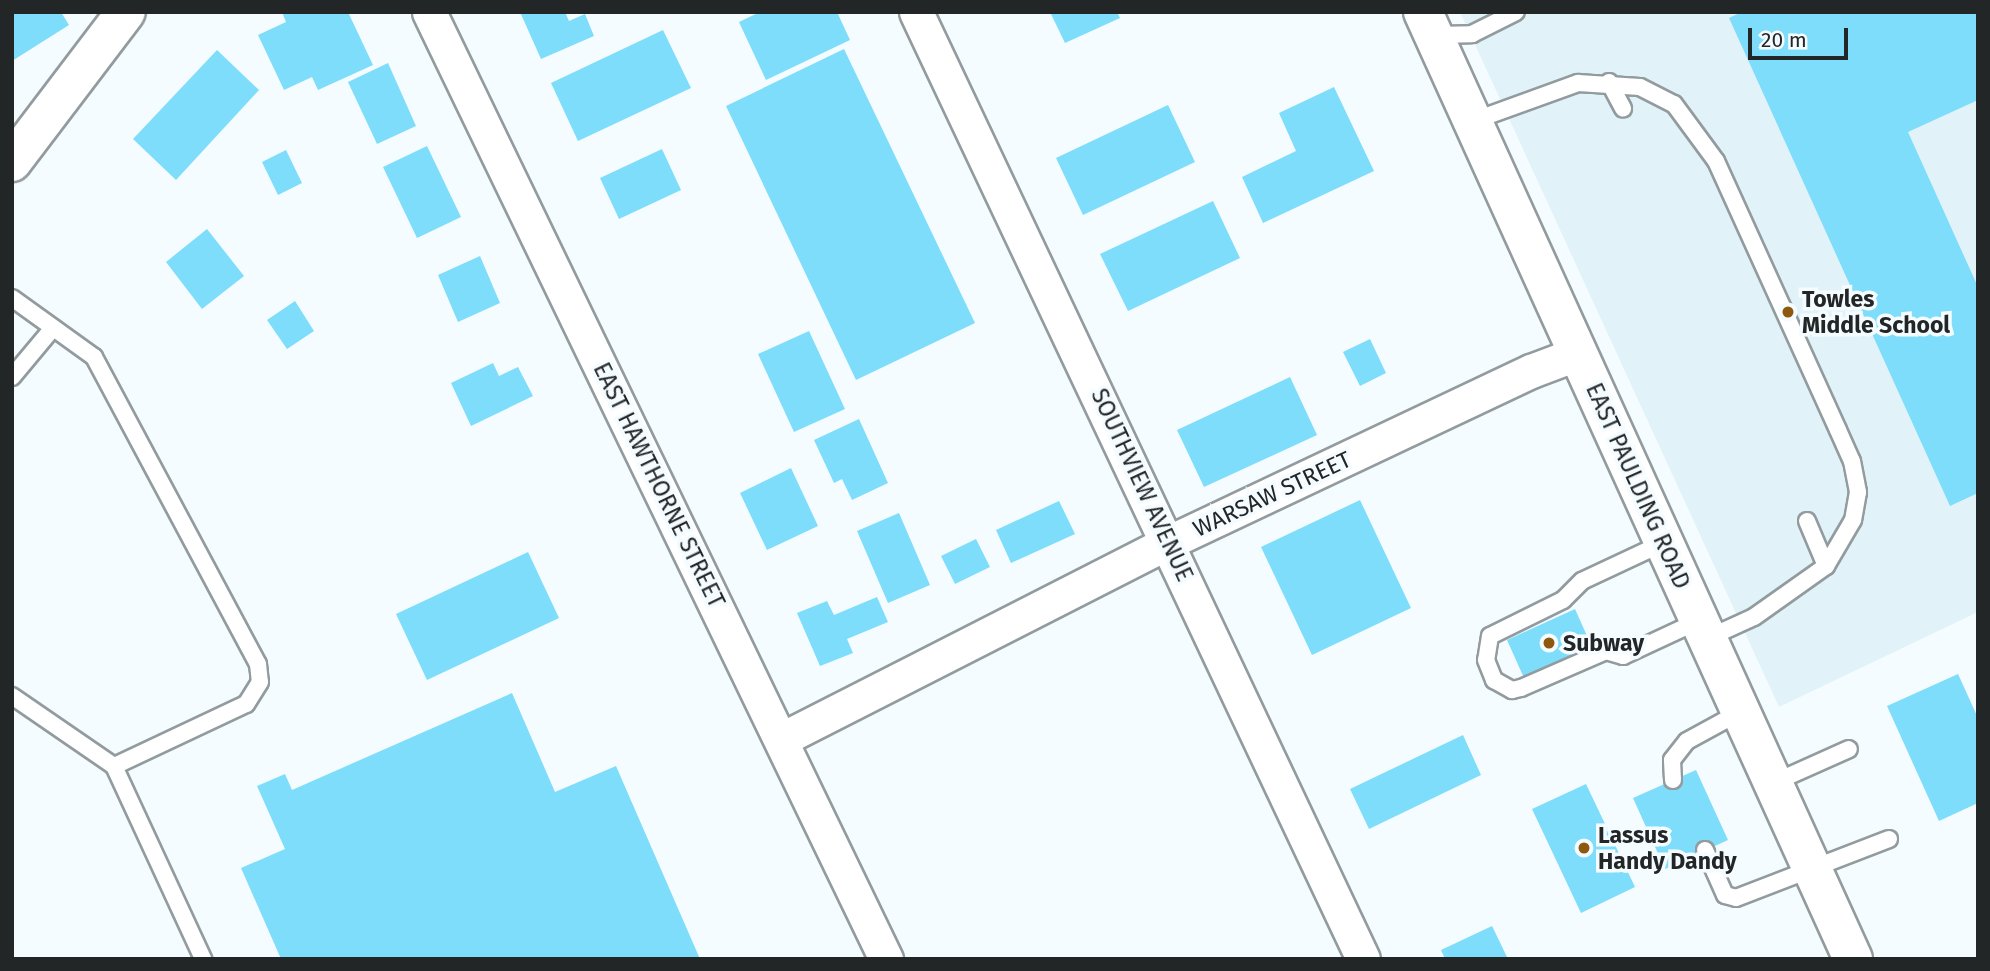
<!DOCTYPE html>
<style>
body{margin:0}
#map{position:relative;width:1990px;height:971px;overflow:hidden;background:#f5fcff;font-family:"Fira Sans",sans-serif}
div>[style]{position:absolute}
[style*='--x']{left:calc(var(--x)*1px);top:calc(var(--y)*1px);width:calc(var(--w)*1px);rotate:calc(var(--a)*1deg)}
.built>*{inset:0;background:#e1f3f9}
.building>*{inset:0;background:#7dddfb}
.roads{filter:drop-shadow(2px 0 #929b9e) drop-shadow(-2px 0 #929b9e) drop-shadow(0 2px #929b9e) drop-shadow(0 -2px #929b9e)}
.lane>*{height:16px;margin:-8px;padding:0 8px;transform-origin:8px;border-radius:8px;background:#fff}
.street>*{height:33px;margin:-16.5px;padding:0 16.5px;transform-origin:16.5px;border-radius:16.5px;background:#fff}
.secondary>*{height:38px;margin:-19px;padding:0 19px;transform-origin:19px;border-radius:19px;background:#fff}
.dots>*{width:19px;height:19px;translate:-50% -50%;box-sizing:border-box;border:4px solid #f5fcff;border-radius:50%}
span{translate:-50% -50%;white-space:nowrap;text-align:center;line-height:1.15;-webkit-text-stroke:7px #f5fcff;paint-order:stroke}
.poi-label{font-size:23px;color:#232627;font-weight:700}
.left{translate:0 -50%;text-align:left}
.street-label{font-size:23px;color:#232627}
.frame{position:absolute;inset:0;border:14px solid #232627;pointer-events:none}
.scale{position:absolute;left:1748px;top:28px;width:100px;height:32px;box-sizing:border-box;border:4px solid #232627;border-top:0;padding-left:9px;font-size:21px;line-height:24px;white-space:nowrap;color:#232627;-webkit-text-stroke:5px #f5fcff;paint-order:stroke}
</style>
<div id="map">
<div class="built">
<div style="clip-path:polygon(1460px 12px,1978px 12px,1978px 612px,1779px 707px)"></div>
</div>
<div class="building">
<div style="clip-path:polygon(12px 12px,61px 12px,69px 25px,12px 61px)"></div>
<div style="clip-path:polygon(282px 12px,348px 12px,373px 65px,318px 90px,312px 77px,284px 90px,258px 35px,286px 22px)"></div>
<div style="clip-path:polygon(520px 12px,565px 12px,569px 21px,585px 14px,594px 36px,541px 59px)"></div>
<div style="clip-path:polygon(760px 12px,837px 12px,850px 40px,766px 80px,739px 22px)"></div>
<div style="clip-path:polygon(1050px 12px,1117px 12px,1120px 18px,1065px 43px)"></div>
<div style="clip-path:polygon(1742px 12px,1978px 12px,1978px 100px,1908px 132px,1978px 287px,1978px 493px,1950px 506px,1729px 18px)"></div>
<div style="clip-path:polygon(663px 30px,691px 88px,578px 141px,551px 83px)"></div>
<div style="clip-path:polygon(844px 49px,975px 323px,856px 380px,726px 106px)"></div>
<div style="clip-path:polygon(217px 50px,259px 90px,176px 180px,133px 139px)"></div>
<div style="clip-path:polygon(388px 63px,416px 126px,377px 144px,348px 82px)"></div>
<div style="clip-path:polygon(1334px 87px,1374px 171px,1263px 223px,1242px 177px,1296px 151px,1279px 113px)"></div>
<div style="clip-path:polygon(1168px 105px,1195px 162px,1083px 215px,1056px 158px)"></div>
<div style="clip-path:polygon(427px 146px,461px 217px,417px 238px,383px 167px)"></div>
<div style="clip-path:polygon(662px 149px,681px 190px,619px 219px,600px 178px)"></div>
<div style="clip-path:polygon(286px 150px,302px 183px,278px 195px,262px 162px)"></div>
<div style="clip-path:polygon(1213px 201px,1240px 258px,1128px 311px,1100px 254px)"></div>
<div style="clip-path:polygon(207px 229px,244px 276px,202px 309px,166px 262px)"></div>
<div style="clip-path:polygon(480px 256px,500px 303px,458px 322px,438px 275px)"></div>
<div style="clip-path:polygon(295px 301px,314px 331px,287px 349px,267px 320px)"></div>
<div style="clip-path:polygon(809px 331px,845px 409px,794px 432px,758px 354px)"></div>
<div style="clip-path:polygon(1370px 339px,1386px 373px,1360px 386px,1343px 352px)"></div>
<div style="clip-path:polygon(493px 363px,499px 376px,518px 367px,533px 396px,471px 426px,451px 383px)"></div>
<div style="clip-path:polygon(1290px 377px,1317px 435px,1204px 487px,1177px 430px)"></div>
<div style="clip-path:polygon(859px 419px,888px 483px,852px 500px,842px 479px,834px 483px,814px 440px)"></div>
<div style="clip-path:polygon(791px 468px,818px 526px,767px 550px,740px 493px)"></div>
<div style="clip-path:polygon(1360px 500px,1411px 608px,1312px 655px,1261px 547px)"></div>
<div style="clip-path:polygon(1059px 501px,1075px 534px,1011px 563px,996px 530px)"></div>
<div style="clip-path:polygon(899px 513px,930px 585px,888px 603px,857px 531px)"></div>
<div style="clip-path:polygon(976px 539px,990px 567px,955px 584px,941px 556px)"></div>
<div style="clip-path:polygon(528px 552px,559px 618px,427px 680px,396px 614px)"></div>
<div style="clip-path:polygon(877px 597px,888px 622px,847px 639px,853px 653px,820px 666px,797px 613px,827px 601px,834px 615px)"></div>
<div style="clip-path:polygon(1575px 609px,1592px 647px,1524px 678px,1507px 640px)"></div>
<div style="clip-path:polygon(1958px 674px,1978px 718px,1978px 803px,1939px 821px,1887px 706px)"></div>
<div style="clip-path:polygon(512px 693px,555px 792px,616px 766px,700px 959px,281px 959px,241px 868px,285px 849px,257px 786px,285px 774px,292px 790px)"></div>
<div style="clip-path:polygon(1463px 735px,1481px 775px,1369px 829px,1350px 789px)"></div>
<div style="clip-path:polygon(1696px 770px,1728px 840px,1665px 869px,1633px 798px)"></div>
<div style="clip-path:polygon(1586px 784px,1635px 887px,1581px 913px,1532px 809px)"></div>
<div style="clip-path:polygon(1492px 926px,1508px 959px,1445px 959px,1441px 950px)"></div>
</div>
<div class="roads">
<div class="lane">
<div style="--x:1433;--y:35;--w:39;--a:-1"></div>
<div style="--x:1472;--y:34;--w:49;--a:-26.6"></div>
<div style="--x:1609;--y:82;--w:30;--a:62"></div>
<div style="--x:1473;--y:121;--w:112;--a:-19.9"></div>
<div style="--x:1578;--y:83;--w:62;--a:3.7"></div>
<div style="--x:1640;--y:87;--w:38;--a:27"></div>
<div style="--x:1674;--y:104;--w:71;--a:53.6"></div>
<div style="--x:1716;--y:161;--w:295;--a:65.6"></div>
<div style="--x:1838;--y:430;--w:34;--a:66"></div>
<div style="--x:1852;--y:461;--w:32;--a:79"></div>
<div style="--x:1858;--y:492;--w:28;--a:100"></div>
<div style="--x:1853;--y:520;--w:53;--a:120.4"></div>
<div style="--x:1826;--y:566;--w:88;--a:144.7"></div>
<div style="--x:1754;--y:617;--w:53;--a:155.4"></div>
<div style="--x:12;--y:298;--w:101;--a:35.7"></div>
<div style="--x:94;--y:357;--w:348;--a:61.9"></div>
<div style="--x:258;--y:664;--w:18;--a:84"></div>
<div style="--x:260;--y:682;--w:26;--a:122"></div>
<div style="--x:246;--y:704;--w:146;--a:154.8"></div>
<div style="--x:12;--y:377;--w:64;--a:-50.1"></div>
<div style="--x:1807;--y:521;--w:49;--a:67.1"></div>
<div style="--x:1663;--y:543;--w:89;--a:154.9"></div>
<div style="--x:1582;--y:581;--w:27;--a:135"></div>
<div style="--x:1563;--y:600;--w:81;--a:153.7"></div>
<div style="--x:1490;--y:636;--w:24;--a:99"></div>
<div style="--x:1486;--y:660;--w:22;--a:68"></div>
<div style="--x:1494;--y:680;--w:21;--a:29"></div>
<div style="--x:1512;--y:690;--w:9;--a:-13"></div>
<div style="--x:1521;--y:688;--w:93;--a:-23.5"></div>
<div style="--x:1606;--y:651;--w:18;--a:16"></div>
<div style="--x:1623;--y:656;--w:83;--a:-25"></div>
<div style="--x:12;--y:696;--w:124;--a:34.5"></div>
<div style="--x:114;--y:766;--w:213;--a:65.2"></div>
<div style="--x:1673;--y:780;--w:20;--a:-93"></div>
<div style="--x:1672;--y:760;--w:24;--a:-52"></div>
<div style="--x:1687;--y:741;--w:60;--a:-28.7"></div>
<div style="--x:1773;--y:783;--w:83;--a:-24.1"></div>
<div style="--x:1705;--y:850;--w:49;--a:66"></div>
<div style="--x:1725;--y:895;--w:11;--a:15"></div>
<div style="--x:1736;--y:898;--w:164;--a:-21.1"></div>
</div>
<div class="street">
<div style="--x:429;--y:12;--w:1052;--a:64.24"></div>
<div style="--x:916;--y:12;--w:1047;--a:64.73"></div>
<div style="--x:782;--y:739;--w:434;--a:-27"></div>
<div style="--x:1169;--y:542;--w:400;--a:-25.3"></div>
<div style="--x:1531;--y:371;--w:51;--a:-20.6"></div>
</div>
<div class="secondary">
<div style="--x:1423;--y:12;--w:1040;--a:65.58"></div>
<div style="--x:12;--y:162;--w:188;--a:-52.8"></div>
</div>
</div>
<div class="dots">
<div style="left:1788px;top:312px;background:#8f580f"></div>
<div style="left:1549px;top:643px;background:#8f580f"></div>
<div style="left:1584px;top:848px;background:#8f580f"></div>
</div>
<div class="poi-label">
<span class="left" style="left:1802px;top:312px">Towles<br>Middle School</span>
<span class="left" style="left:1563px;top:643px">Subway</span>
<span class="left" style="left:1598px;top:848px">Lassus<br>Handy Dandy</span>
</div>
<div class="street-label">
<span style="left:659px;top:485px;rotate:64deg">EAST HAWTHORNE STREET</span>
<span style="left:1142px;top:485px;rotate:65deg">SOUTHVIEW AVENUE</span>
<span style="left:1638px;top:486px;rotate:66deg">EAST PAULDING ROAD</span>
<span style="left:1272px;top:494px;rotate:-25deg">WARSAW STREET</span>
</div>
<div class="frame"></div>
<div class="scale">20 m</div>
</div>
